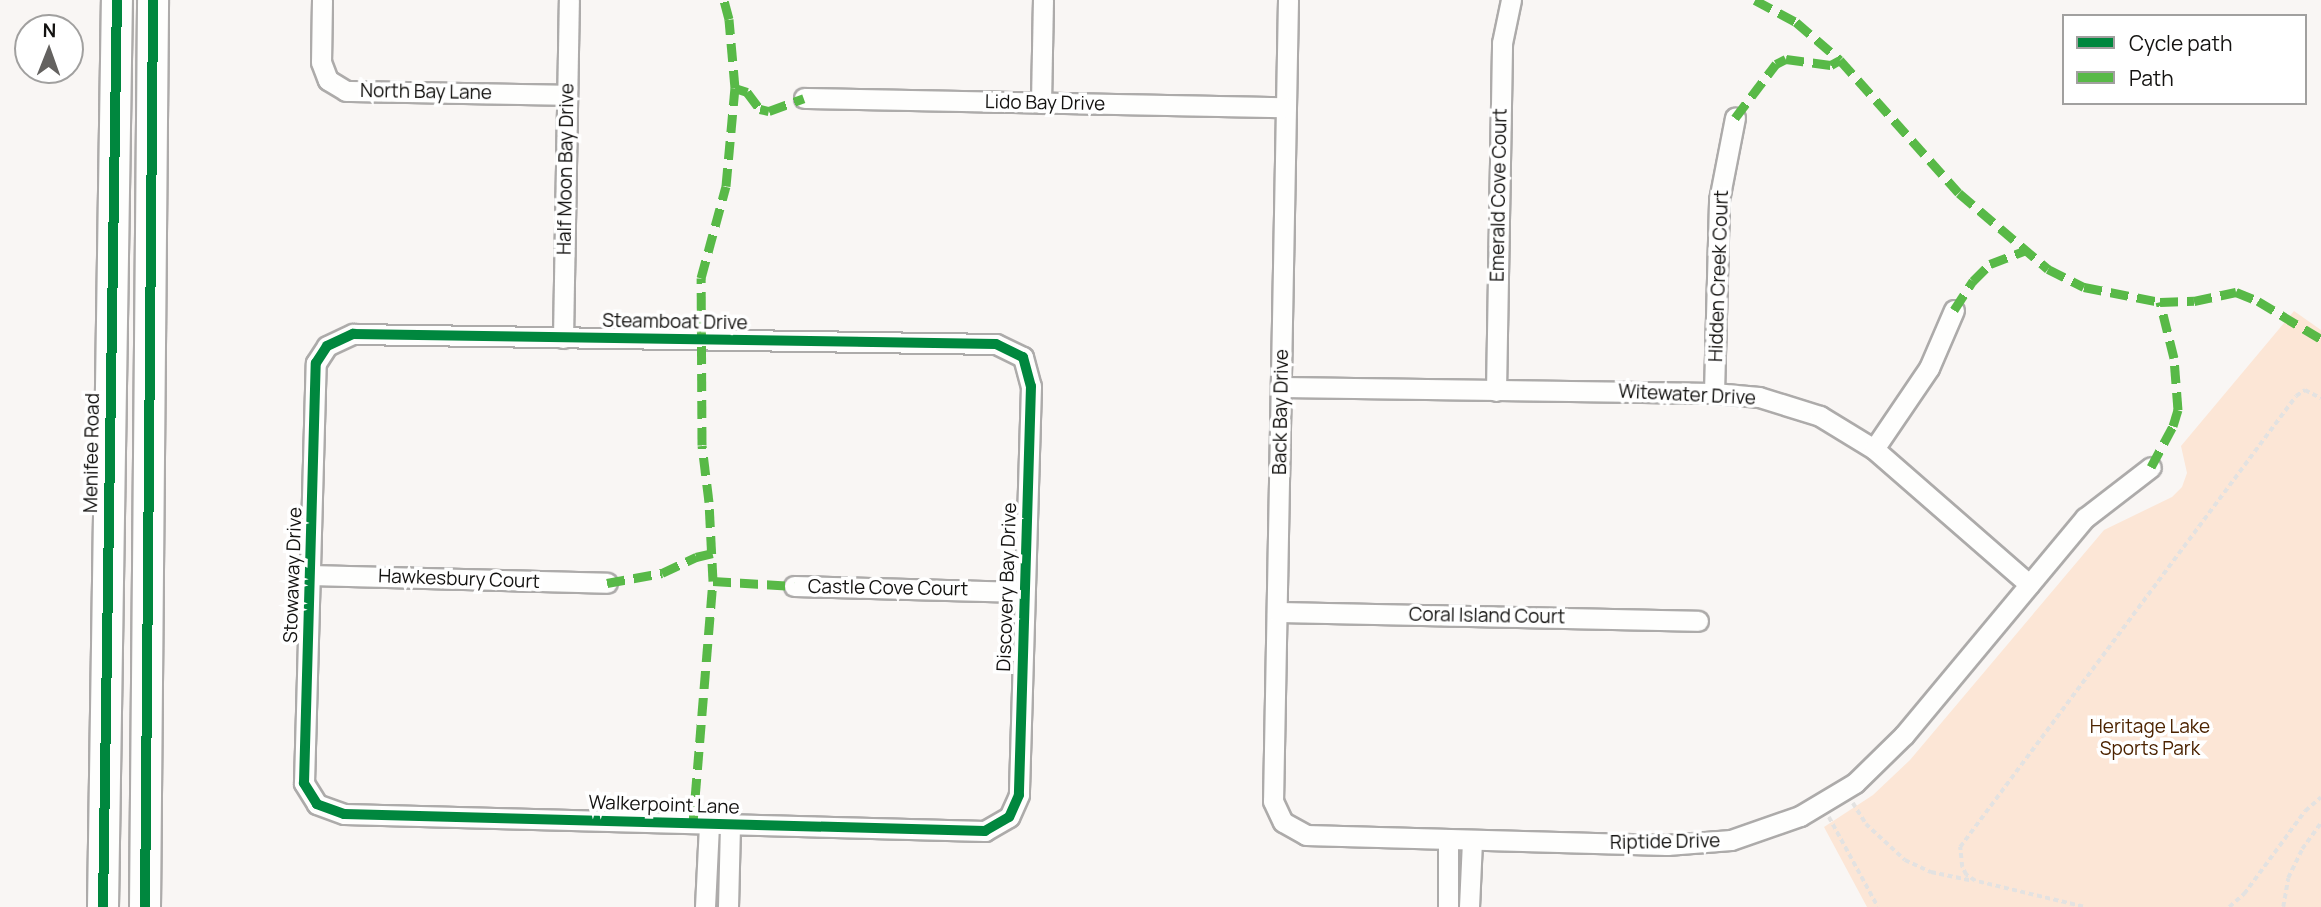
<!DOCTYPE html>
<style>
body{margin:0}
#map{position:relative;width:2321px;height:907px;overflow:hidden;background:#f9f6f4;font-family:Manrope,sans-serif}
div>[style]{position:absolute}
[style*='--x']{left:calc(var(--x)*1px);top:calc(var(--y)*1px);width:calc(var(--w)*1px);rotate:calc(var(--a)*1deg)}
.green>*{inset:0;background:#fce6d6}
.path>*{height:3.5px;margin-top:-1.75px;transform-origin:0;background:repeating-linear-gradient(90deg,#e3e2e1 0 5px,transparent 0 8.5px)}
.roads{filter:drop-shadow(2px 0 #adabaa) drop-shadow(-2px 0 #adabaa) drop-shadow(0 2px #adabaa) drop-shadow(0 -2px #adabaa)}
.minor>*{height:19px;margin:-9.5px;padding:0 9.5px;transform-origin:9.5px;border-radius:9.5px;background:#fefefd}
.primary>*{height:30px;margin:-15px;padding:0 15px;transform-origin:15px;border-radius:15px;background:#fefefd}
.quiet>*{height:9px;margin-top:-4.5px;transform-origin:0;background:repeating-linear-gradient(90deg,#58b947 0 18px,transparent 0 27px)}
.cycleway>*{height:10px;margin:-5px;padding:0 5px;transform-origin:5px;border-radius:5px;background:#00873e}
span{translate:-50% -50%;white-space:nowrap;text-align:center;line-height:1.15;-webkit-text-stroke:7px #fff;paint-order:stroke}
.street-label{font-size:19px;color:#131210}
.park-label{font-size:19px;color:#4c2300}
.legend{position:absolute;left:2062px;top:14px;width:245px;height:91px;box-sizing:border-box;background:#fff;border:2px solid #a1a09f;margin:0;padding:9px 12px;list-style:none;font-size:21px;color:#131210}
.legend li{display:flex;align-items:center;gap:14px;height:35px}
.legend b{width:35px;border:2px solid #a1a09f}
.north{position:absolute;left:14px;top:14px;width:70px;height:70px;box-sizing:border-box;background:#fff;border:2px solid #a1a09f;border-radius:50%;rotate:1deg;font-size:19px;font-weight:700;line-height:28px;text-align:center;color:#131210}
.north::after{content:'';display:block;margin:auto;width:24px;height:32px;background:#646260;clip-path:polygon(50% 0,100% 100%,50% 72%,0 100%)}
</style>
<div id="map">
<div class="green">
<div style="clip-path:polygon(2294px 311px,2321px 330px,2321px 907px,1867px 907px,1824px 827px,1873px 795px,1910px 760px,2104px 530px,2172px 497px,2182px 487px,2187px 473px,2181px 446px)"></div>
</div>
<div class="path">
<div style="--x:1853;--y:803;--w:25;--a:58"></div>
<div style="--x:1866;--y:824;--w:53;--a:42.7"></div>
<div style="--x:1905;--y:860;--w:29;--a:25"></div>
<div style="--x:1931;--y:872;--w:40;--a:12"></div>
<div style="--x:1829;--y:817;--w:102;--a:61.4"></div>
<div style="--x:2083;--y:907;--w:111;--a:-166.5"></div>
<div style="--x:1975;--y:881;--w:11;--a:-146"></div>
<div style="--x:1966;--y:875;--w:9;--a:-117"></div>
<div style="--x:1962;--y:867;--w:20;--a:-96"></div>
<div style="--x:1960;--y:847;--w:562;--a:-53.31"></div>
<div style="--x:2296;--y:396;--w:11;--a:-34"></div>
<div style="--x:2305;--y:390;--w:18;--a:27"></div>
<div style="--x:2229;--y:907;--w:20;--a:-41"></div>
<div style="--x:2244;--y:894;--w:103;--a:-53.7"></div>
<div style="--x:2305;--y:811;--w:21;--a:-41"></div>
<div style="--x:2283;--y:907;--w:29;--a:-80"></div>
<div style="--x:2288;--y:878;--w:32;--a:-64"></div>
<div style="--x:2302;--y:849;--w:32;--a:-54"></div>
</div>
<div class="roads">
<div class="minor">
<div style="--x:322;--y:0;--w:62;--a:90.9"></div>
<div style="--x:321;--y:62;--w:19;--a:69"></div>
<div style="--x:328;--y:80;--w:21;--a:31"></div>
<div style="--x:346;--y:91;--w:221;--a:1"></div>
<div style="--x:1288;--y:0;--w:801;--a:91.07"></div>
<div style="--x:1273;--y:801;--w:23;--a:65"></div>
<div style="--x:1283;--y:822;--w:26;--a:29"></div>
<div style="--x:1306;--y:835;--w:361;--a:1.6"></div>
<div style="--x:1667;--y:845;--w:64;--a:-4.5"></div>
<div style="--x:1731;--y:840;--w:73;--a:-19.2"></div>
<div style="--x:1800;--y:816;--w:64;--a:-31"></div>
<div style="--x:1855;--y:783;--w:69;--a:-44.4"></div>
<div style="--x:1904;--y:735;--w:283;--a:-50.2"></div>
<div style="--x:2085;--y:518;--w:83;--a:-37.7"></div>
<div style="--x:804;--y:98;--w:482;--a:1.1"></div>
<div style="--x:1041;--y:103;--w:103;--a:-88.9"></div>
<div style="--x:353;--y:334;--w:643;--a:0.89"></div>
<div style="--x:996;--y:344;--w:30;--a:26"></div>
<div style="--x:1023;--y:357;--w:30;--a:75"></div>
<div style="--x:1031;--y:386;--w:409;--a:91.7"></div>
<div style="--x:1019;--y:795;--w:24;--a:114"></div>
<div style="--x:1009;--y:817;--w:28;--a:150"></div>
<div style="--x:985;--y:831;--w:641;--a:-178.48"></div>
<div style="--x:344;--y:814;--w:29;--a:-160"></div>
<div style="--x:317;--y:804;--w:25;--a:-122"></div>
<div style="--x:304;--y:783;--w:420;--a:-88.4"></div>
<div style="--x:316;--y:363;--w:20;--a:-57"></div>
<div style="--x:327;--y:346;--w:29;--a:-25"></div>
<div style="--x:563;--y:338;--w:338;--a:-89"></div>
<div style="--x:1282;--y:387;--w:432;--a:0.8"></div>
<div style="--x:1714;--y:393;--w:45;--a:5.1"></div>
<div style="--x:1759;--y:397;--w:64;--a:17.3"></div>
<div style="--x:1820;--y:416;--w:63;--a:31.4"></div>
<div style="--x:1874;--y:449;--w:206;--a:41.1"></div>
<div style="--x:1496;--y:391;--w:348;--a:-89"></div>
<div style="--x:1502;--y:43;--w:44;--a:-78.2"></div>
<div style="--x:1714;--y:393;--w:193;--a:-88.5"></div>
<div style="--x:1719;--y:200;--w:84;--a:-79"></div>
<div style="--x:1874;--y:449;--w:98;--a:-55.8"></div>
<div style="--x:1929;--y:368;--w:63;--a:-66.7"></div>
<div style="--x:310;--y:575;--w:297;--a:1.5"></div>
<div style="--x:794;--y:586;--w:229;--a:1.5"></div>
<div style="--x:1277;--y:612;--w:421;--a:1.2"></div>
<div style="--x:705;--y:907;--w:82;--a:-87.2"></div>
<div style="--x:728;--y:907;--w:82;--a:-88.6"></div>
<div style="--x:1448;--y:907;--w:68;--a:-90"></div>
<div style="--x:1469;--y:907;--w:67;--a:-87.4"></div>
</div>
<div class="primary">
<div style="--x:103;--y:907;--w:907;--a:-89.12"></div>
<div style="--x:145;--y:907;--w:907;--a:-89.49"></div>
</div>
</div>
<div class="quiet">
<div style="--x:1755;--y:0;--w:47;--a:28.2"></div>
<div style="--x:1796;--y:22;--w:58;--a:40.8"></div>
<div style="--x:1840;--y:60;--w:178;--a:48.2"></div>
<div style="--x:1959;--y:193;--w:117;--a:40.5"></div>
<div style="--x:2048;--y:269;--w:40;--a:26.6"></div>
<div style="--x:2084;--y:287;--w:77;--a:11.2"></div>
<div style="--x:2160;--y:302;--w:34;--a:-2"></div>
<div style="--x:2194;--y:301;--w:43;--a:-12.1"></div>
<div style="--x:2236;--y:292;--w:24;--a:22"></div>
<div style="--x:2258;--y:301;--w:74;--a:31.1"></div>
<div style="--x:735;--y:88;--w:13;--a:18"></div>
<div style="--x:747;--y:92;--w:21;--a:53"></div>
<div style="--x:760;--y:109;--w:9;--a:13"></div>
<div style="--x:769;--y:111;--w:37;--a:-20"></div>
<div style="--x:1735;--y:118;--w:68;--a:-52.8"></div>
<div style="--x:1776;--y:64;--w:11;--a:-27"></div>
<div style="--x:1786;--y:59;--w:45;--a:7.6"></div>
<div style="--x:1831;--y:65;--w:10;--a:-29"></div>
<div style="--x:1954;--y:310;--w:35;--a:-57"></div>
<div style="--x:1973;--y:281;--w:24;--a:-45"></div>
<div style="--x:1990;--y:264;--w:36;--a:-21"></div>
<div style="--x:2151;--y:467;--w:47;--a:-61.8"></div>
<div style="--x:2173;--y:426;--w:17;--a:-73"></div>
<div style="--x:2178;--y:410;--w:52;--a:-94.4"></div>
<div style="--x:2174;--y:358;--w:58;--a:-104"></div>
<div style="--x:713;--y:581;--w:81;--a:3.5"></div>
<div style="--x:607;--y:583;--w:56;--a:-10.3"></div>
<div style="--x:662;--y:573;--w:38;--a:-25"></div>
<div style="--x:696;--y:557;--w:17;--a:-13"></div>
<div style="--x:693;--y:823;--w:243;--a:-85.3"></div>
<div style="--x:713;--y:581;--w:79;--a:-92.9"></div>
<div style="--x:709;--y:502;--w:57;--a:-97"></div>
<div style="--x:702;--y:445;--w:167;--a:-90.3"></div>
<div style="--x:701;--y:278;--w:95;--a:-74.8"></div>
<div style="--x:726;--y:186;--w:98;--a:-84.8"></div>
<div style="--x:735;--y:88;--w:69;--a:-95"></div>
<div style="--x:729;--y:19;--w:20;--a:-105"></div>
</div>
<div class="cycleway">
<div style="--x:353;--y:334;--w:643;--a:0.89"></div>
<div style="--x:996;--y:344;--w:30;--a:26"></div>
<div style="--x:1023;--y:357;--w:30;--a:75"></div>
<div style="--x:1031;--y:386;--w:409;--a:91.7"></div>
<div style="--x:1019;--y:795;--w:24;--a:114"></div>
<div style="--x:1009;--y:817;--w:28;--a:150"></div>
<div style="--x:985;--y:831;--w:641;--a:-178.48"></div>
<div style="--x:344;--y:814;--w:29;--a:-160"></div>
<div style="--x:317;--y:804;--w:25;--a:-122"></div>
<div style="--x:304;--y:783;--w:420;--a:-88.4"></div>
<div style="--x:316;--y:363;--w:20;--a:-57"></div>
<div style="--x:327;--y:346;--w:29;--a:-25"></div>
<div style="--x:103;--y:907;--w:907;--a:-89.12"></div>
<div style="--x:145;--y:907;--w:907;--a:-89.49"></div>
</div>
<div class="street-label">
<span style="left:426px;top:92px;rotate:1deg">North Bay Lane</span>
<span style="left:1045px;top:103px;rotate:1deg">Lido Bay Drive</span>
<span style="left:566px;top:169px;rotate:-89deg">Half Moon Bay Drive</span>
<span style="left:1499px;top:195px;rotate:-89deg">Emerald Cove Court</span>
<span style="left:1719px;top:276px;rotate:-88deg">Hidden Creek Court</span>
<span style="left:675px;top:322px;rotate:1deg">Steamboat Drive</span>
<span style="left:1687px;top:395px;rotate:3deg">Witewater Drive</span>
<span style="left:1281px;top:412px;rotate:-89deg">Back Bay Drive</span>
<span style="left:92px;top:453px;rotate:-89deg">Menifee Road</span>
<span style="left:293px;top:575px;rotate:-88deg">Stowaway Drive</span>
<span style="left:459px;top:579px;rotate:2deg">Hawkesbury Court</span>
<span style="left:1007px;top:587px;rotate:-88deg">Discovery Bay Drive</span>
<span style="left:888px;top:588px;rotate:1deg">Castle Cove Court</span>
<span style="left:1487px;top:616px;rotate:1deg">Coral Island Court</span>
<span style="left:664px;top:805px;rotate:2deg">Walkerpoint Lane</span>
<span style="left:1665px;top:842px;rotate:-1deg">Riptide Drive</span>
</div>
<div class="park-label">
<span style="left:2150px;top:738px">Heritage Lake<br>Sports Park</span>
</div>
<ul class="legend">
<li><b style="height:9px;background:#00873e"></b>Cycle path</li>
<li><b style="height:9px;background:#58b947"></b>Path</li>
</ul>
<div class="north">N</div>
</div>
